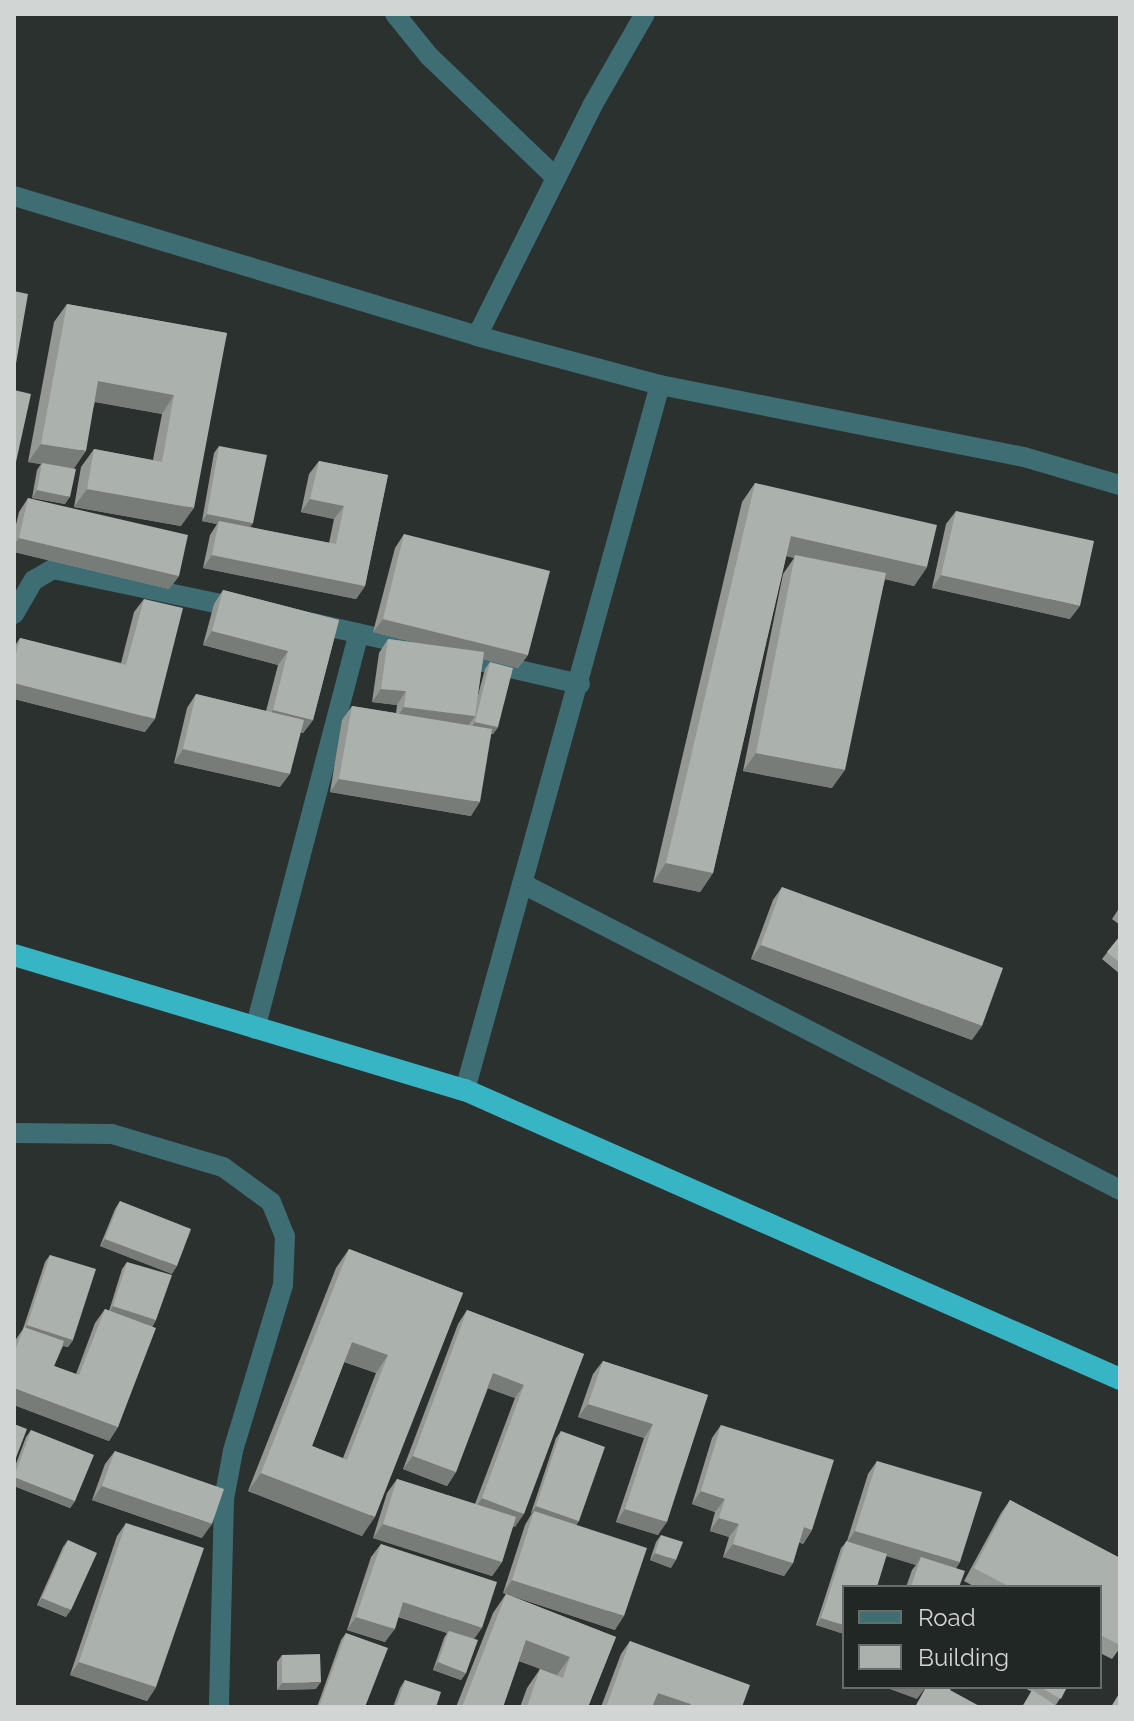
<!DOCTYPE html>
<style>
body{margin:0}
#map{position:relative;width:1134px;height:1721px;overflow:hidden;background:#2a312f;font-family:Raleway,sans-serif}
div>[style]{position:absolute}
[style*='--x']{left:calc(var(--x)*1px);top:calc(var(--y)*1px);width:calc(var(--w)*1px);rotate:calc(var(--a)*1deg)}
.service>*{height:20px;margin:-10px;padding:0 10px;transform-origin:10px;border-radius:10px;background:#3e6d73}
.minor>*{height:20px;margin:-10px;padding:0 10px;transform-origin:10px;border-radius:10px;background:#3e6d73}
.trunk>*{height:22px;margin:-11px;padding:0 11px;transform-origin:11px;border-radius:11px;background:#38b5c4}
.wall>*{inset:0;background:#939894}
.shaded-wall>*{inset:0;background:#787c78}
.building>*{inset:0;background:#abb1ac}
span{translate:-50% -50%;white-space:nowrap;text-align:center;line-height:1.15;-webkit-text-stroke:8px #212725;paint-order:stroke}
.frame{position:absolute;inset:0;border:16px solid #d1d5d4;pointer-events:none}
.legend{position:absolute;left:842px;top:1585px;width:260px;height:104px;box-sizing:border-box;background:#212725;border:2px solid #676d6b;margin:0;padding:10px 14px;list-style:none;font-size:24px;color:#d1d5d4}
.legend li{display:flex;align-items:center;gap:16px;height:40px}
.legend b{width:40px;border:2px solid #676d6b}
</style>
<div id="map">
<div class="service">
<div style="--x:14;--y:614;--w:39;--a:-60"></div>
<div style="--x:34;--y:580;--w:22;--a:-30"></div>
<div style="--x:53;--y:569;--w:190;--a:11.8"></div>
<div style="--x:313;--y:623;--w:104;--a:12.8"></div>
<div style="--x:457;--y:656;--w:126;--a:12.8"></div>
<div style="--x:255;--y:1029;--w:409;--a:-75.3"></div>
</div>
<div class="minor">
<div style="--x:395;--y:14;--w:54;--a:51"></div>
<div style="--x:429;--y:56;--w:176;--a:43.8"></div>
<div style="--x:14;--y:196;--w:484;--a:16.8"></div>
<div style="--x:477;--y:336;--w:189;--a:15"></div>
<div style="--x:660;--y:385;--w:371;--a:11.2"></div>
<div style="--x:1024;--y:457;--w:100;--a:16.3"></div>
<div style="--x:477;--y:336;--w:257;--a:-63.4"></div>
<div style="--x:592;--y:106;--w:106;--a:-60.1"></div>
<div style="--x:525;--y:885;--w:669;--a:27.14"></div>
<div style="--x:465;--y:1090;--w:731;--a:-74.54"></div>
<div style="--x:14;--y:1133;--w:98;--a:0.6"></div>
<div style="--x:112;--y:1134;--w:116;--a:16.6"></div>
<div style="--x:223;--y:1167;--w:59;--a:36.1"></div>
<div style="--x:271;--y:1202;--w:37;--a:68"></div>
<div style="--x:285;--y:1236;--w:49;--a:92.3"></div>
<div style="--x:283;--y:1285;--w:173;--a:106.8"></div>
<div style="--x:233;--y:1451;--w:49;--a:100.6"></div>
<div style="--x:224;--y:1499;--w:208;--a:91.4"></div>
</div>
<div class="trunk">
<div style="--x:14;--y:955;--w:471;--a:16.7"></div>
<div style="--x:465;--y:1090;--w:716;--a:23.81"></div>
</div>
<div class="wall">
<div style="clip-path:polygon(67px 304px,227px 333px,181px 526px,74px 507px,81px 467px,94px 449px,153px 460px,162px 414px,95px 402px,73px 469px,65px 504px,32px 498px,37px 470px,41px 464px,28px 462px,54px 322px)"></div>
<div style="clip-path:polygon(219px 446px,253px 523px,250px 527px,329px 543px,334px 519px,301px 512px,309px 474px,319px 461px,388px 475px,365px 586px,356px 599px,203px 568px,210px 535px,217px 524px,202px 521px,214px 453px)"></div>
<div style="clip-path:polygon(755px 483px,927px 567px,914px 586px,885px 579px,832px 788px,743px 771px,783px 574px,794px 558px,786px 556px,713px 873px,700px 892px,653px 882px,742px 502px)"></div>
<div style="clip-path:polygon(28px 498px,179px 576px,169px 589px,14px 552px,14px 533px,19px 512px)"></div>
<div style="clip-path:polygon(956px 511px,1070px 619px,932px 588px,946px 524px)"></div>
<div style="clip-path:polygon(404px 534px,528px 655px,518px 668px,483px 659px,477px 699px,485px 669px,490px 662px,498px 727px,493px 734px,491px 734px,471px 816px,330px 792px,342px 720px,352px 706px,396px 713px,397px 705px,372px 702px,379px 653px,388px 639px,417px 643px,373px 632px,395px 548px)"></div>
<div style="clip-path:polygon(223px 590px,339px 620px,313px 720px,303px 733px,300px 732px,280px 787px,174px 763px,187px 708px,196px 694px,266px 711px,278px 665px,203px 645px,214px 604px)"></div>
<div style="clip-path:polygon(144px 599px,145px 732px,14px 699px,14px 647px,20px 638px,121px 663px,134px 612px)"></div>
<div style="clip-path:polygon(782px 887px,972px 1040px,751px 959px,773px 900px)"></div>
<div style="clip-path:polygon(1120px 907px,1120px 925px,1112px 919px)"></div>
<div style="clip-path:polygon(1120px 936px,1120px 974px,1102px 959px)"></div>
<div style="clip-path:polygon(120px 1201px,172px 1274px,100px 1246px,115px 1209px)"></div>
<div style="clip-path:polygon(evenodd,349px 1249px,463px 1293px,362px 1536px,248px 1491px,336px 1268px,349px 1249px,344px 1362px,376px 1373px,343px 1458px,312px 1446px,344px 1362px)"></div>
<div style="clip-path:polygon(50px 1255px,73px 1340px,68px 1347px,63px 1346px,54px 1366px,76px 1374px,95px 1323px,105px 1309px,109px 1311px,122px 1269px,127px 1262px,156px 1320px,152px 1327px,118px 1427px,109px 1441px,14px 1405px,14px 1342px,23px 1329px,45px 1262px)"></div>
<div style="clip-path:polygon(467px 1310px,584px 1354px,515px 1527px,513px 1526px,502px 1562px,492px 1576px,373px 1538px,387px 1493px,397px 1479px,475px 1504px,515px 1398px,488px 1388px,456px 1472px,447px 1486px,403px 1469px,458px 1324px)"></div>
<div style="clip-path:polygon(603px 1361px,708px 1395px,658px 1535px,616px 1522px,644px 1438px,578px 1417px,593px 1374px)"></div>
<div style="clip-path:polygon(721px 1425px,812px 1530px,803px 1544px,799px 1542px,793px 1563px,784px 1576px,723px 1557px,729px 1537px,710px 1531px,715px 1512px,692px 1504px,712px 1438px)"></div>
<div style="clip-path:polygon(31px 1430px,75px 1501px,70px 1508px,14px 1486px,14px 1469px,26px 1437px)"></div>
<div style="clip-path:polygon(561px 1431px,579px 1521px,576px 1525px,615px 1630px,503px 1593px,525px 1525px,532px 1513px,531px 1513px,556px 1438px)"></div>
<div style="clip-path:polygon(115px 1451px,202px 1538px,92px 1500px,105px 1464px)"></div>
<div style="clip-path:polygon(877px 1461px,960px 1562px,956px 1568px,959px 1587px,906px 1587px,912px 1570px,916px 1565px,887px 1556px,844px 1587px,844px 1634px,816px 1625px,841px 1548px,847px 1541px,868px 1474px)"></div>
<div style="clip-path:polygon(1010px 1500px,1120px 1558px,1120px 1648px,1112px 1659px,1100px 1653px,1100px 1587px,975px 1587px,964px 1581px,1001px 1513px)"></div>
<div style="clip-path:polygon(126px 1523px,156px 1687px,147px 1701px,70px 1675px,117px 1536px)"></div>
<div style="clip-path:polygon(661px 1535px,671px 1568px,650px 1560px,656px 1542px)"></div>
<div style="clip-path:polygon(68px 1540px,66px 1617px,37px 1605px,63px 1547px)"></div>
<div style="clip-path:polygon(381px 1544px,474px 1639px,466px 1673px,461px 1680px,433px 1670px,444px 1638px,447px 1633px,398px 1617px,385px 1642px,347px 1630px,371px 1557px)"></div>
<div style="clip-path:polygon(506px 1594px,616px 1637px,588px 1707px,520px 1707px,527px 1688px,540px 1669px,557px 1675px,519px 1661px,503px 1707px,456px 1707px,493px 1613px)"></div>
<div style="clip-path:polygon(346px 1633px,365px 1707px,317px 1707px,341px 1640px)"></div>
<div style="clip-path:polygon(630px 1641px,742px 1707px,601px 1707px,621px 1654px)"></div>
<div style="clip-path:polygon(282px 1655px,316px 1689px,277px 1690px,277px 1662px)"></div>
<div style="clip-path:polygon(405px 1680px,436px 1707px,393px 1707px,400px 1688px)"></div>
<div style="clip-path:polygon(1023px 1687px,1067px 1687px,1056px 1705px)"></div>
</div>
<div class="shaded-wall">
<div style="clip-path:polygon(98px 381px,174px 395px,162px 414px,85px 400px)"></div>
<div style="clip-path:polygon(41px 444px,86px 451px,73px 470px,28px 462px)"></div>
<div style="clip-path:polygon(87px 489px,194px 508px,181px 526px,74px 507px)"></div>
<div style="clip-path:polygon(37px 490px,70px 497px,65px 504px,32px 498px)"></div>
<div style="clip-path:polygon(310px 499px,344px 506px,334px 519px,301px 512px)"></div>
<div style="clip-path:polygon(207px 514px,253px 523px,248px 530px,219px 521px,217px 524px,202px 521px)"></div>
<div style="clip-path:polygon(791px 536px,927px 567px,914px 586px,795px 558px,795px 555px,794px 558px,778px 554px)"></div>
<div style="clip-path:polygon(19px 538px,179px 576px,169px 589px,14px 552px,14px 545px)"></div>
<div style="clip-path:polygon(212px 555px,365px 586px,356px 599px,203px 568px)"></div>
<div style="clip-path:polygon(941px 575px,1080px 606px,1070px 619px,932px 588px)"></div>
<div style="clip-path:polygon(383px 619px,528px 655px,518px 668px,373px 632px)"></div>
<div style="clip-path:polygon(212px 631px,288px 651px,278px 665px,203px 645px)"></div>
<div style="clip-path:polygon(14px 683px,155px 719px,145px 732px,14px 699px)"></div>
<div style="clip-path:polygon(381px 689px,406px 691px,397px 705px,372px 702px)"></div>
<div style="clip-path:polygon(404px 707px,475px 716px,466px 729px,395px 720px)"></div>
<div style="clip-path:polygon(273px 710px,313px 720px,303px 733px,263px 723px)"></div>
<div style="clip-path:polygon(475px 722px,498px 727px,493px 734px,470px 729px)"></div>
<div style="clip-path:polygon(183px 749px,290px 774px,280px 787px,174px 763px)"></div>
<div style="clip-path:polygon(756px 753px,845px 770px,832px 788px,743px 771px)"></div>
<div style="clip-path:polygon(339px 779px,480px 802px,471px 816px,330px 792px)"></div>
<div style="clip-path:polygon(666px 863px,713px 873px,700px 892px,653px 882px)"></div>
<div style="clip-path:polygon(761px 945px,982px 1026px,972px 1040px,751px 959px)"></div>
<div style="clip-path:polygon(105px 1239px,177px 1266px,172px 1274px,100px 1246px)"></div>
<div style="clip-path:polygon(113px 1306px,156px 1320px,151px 1328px,108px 1314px)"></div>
<div style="clip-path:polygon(27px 1325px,73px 1340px,68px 1347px,22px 1332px)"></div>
<div style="clip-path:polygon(352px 1342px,388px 1355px,376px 1373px,339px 1360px)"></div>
<div style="clip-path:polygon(493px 1373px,524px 1385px,515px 1398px,484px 1387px)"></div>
<div style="clip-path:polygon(14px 1388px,118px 1427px,109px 1441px,14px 1405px)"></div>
<div style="clip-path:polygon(588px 1404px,653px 1424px,644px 1438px,578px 1417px)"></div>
<div style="clip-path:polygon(413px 1456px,456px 1472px,447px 1486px,403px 1469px)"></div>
<div style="clip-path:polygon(261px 1473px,375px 1517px,362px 1536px,248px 1491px)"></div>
<div style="clip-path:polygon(14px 1477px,75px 1501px,70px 1508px,14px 1486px)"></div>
<div style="clip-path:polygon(102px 1486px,212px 1524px,202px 1538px,92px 1500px)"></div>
<div style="clip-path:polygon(701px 1491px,725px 1499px,715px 1512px,692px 1504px)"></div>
<div style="clip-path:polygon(482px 1498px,524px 1514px,515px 1527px,473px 1511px)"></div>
<div style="clip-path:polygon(536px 1506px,579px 1521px,574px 1528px,531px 1513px)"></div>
<div style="clip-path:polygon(625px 1509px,667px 1522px,658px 1535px,616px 1522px)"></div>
<div style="clip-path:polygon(719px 1518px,739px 1524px,729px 1537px,710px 1531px)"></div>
<div style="clip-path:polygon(383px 1524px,502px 1562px,492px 1576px,373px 1538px)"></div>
<div style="clip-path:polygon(804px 1527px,812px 1530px,803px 1544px,795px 1541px)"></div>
<div style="clip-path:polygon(855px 1531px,960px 1562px,951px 1576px,921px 1557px,916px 1565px,846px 1544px)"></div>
<div style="clip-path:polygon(733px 1544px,793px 1563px,784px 1576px,723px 1557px)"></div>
<div style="clip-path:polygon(655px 1553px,676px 1560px,671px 1568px,650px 1560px)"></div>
<div style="clip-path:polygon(512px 1580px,624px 1616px,615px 1630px,503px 1593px)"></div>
<div style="clip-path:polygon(42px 1598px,71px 1610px,66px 1617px,37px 1605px)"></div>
<div style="clip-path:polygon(403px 1602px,482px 1628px,472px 1642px,449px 1631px,447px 1633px,394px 1615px)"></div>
<div style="clip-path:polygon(356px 1617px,395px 1629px,385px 1642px,347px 1630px)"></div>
<div style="clip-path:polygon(821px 1618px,844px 1625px,844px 1634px,816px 1625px)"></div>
<div style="clip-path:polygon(526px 1640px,570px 1657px,557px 1675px,513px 1659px)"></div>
<div style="clip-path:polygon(79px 1662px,156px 1687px,147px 1701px,70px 1675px)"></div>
<div style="clip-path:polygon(438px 1662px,466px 1673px,461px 1680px,433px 1670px)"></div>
<div style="clip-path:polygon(321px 1682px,316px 1689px,277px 1690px,282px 1683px)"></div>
<div style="clip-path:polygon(884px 1687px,926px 1687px,917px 1699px)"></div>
<div style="clip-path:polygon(658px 1693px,691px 1704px,689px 1707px,650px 1707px)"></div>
</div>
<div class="building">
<div style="clip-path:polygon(14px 291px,28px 294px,14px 375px)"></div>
<div style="clip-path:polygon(67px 304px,227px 333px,194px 508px,87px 489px,94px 449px,162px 462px,174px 395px,98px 381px,86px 451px,41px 444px)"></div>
<div style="clip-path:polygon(14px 390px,31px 394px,14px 471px)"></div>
<div style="clip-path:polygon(219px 446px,267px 455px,253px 523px,207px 514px)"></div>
<div style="clip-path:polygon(319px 461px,388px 475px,365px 586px,212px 555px,219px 521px,336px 544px,344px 506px,310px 499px)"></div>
<div style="clip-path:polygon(42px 463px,76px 469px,70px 497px,37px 490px)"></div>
<div style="clip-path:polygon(755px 483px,937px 525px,927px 567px,791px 536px,713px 873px,666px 863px)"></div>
<div style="clip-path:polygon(28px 498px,188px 535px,179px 576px,19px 538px)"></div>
<div style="clip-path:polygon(956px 511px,1094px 541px,1080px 606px,941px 575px)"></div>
<div style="clip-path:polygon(404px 534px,550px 571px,528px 655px,383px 619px)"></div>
<div style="clip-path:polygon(795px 555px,886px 573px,845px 770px,756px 753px)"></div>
<div style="clip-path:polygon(223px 590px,339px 620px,313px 720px,273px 710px,288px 651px,212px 631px)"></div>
<div style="clip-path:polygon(144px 599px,183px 608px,155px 719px,14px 683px,14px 661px,20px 638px,126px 665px)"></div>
<div style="clip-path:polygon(388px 639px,484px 652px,475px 716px,404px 707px,406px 691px,381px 689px)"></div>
<div style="clip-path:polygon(490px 662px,513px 668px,498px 727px,475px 722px)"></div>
<div style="clip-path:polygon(196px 694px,304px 720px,290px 774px,183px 749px)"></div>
<div style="clip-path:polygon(352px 706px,492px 729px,480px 802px,339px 779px)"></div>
<div style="clip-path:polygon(782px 887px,1003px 968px,982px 1026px,761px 945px)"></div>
<div style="clip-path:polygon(1120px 936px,1120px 963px,1107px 952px)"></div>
<div style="clip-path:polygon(120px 1201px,191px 1229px,177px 1266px,105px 1239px)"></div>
<div style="clip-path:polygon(evenodd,349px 1249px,463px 1293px,375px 1517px,261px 1473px,349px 1249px,352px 1342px,388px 1355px,347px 1460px,312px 1446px,352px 1342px)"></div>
<div style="clip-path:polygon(50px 1255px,96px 1269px,73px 1340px,27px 1325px)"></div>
<div style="clip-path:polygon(127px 1262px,172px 1275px,156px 1320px,113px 1306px)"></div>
<div style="clip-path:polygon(105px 1309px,156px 1328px,118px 1427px,14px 1388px,14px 1353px,24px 1327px,64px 1341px,54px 1366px,79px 1375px)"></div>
<div style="clip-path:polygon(467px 1310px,584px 1354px,524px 1514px,482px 1498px,524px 1385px,493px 1373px,456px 1472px,413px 1456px)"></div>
<div style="clip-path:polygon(603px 1361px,708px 1395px,667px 1522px,625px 1509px,653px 1424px,588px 1404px)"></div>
<div style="clip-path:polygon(14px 1424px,27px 1429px,14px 1463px)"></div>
<div style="clip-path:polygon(721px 1425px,834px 1460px,812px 1530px,804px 1527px,793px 1563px,733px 1544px,739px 1524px,719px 1518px,725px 1499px,701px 1491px)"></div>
<div style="clip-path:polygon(31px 1430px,94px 1455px,75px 1501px,14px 1477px)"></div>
<div style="clip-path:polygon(561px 1431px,605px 1447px,579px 1521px,536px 1506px)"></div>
<div style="clip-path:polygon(115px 1451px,224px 1489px,212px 1524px,102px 1486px)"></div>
<div style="clip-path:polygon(877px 1461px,982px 1492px,960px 1562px,855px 1531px)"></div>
<div style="clip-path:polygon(397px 1479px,516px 1517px,502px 1562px,383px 1524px)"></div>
<div style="clip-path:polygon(1010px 1500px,1120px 1558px,1120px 1645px,1100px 1635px,1100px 1587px,1010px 1587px,974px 1568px)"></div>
<div style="clip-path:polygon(534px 1511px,647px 1548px,624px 1616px,512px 1580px)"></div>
<div style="clip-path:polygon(126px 1523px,204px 1548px,156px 1687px,79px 1662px)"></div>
<div style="clip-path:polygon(661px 1535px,683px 1542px,676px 1560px,655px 1553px)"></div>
<div style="clip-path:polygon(68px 1540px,97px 1553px,71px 1610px,42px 1598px)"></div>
<div style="clip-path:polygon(846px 1541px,887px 1554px,877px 1587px,844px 1587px,844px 1625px,821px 1618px)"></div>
<div style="clip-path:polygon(381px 1544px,497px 1582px,482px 1628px,403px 1602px,395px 1629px,356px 1617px)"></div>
<div style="clip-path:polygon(921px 1557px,965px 1571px,959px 1587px,911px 1587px)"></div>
<div style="clip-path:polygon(506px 1594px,616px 1637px,588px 1707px,527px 1707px,540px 1669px,563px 1678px,570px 1657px,526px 1640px,503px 1707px,462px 1707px)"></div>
<div style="clip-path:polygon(449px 1631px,478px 1640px,466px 1673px,438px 1662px)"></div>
<div style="clip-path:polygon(346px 1633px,388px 1648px,365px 1707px,319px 1707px)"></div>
<div style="clip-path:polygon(630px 1641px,750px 1685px,742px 1707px,690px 1707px,691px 1704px,658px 1693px,652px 1707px,606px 1707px)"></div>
<div style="clip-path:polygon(320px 1654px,321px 1682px,282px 1683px,282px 1655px)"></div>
<div style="clip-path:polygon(405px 1680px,441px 1692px,436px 1707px,396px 1707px)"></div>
<div style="clip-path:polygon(926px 1687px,952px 1687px,950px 1690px,981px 1707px,915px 1707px)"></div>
<div style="clip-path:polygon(1040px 1687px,1067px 1687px,1061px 1699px)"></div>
<div style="clip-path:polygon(1032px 1690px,1059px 1707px,1022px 1707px)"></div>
<div style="clip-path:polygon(1120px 1692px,1120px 1707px,1111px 1707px)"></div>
</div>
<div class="frame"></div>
<ul class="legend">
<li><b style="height:10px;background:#3e6d73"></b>Road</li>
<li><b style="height:22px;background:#abb1ac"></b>Building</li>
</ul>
</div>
